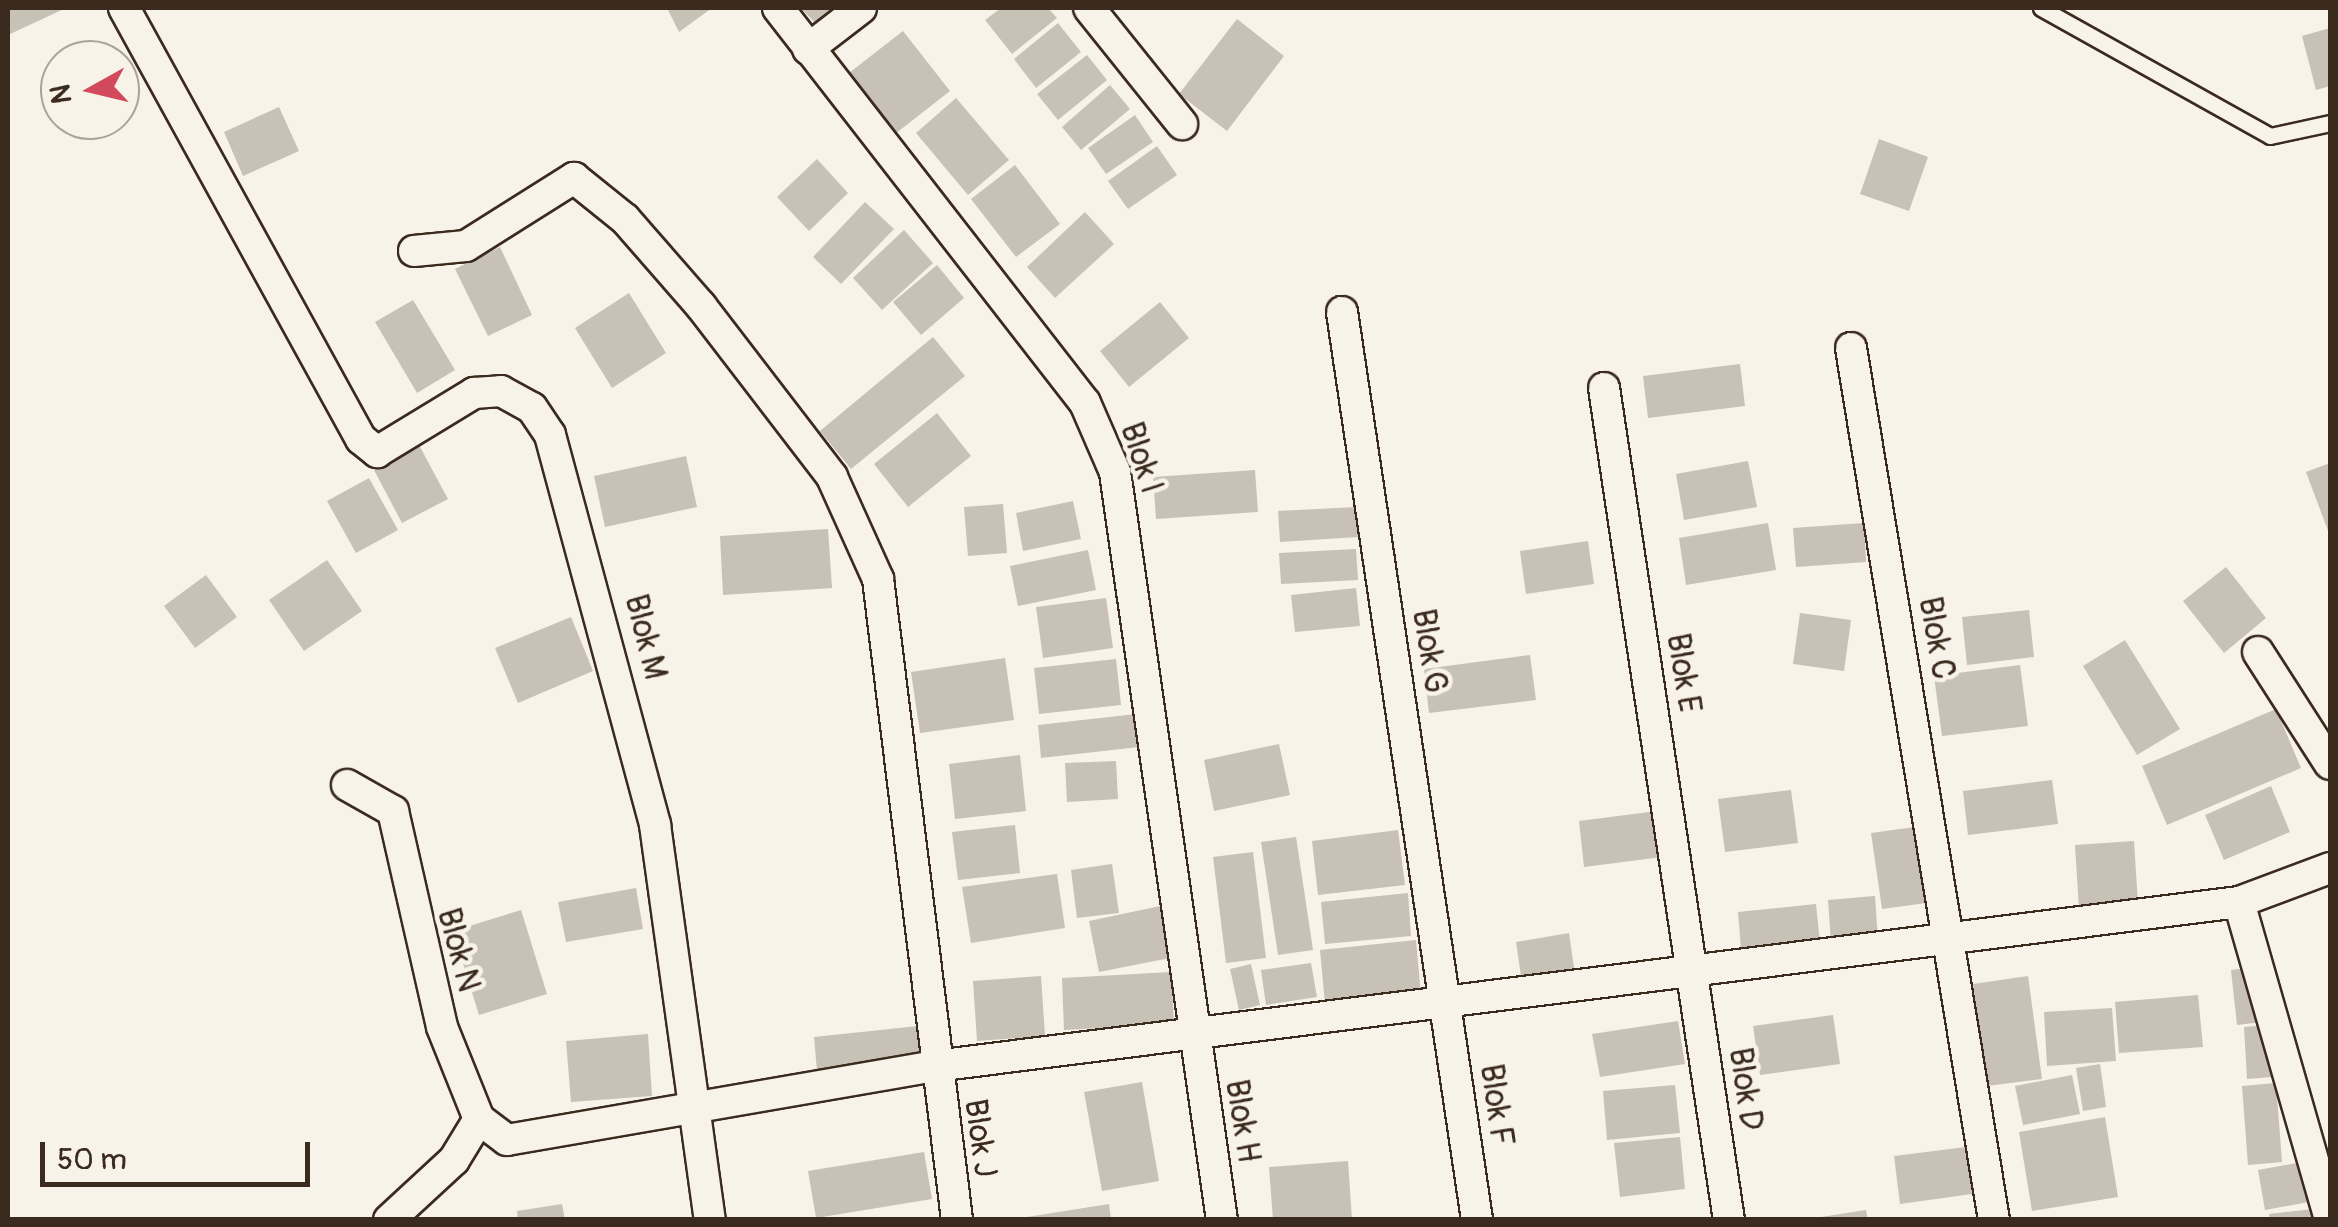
<!DOCTYPE html>
<style>
body{margin:0}
#map{position:relative;width:2338px;height:1227px;overflow:hidden;background:#f7f3e8;font-family:Pangolin,sans-serif}
div>[style]{position:absolute}
[style*='--x']{left:calc(var(--x)*1px);top:calc(var(--y)*1px);width:calc(var(--w)*1px);rotate:calc(var(--a)*1deg)}
.building>*{inset:0;background:#c8c1b6}
.roads{filter:drop-shadow(2px 0 #3b2a1e) drop-shadow(-2px 0 #3b2a1e) drop-shadow(0 2px #3b2a1e) drop-shadow(0 -2px #3b2a1e)}
.lane>*{height:15px;margin:-7.5px;padding:0 7.5px;transform-origin:7.5px;border-radius:7.5px;background:#f7f3e8}
.street>*{height:30px;margin:-15px;padding:0 15px;transform-origin:15px;border-radius:15px;background:#f7f3e8}
span{translate:-50% -50%;white-space:nowrap;text-align:center;line-height:1.15;-webkit-text-stroke:9px #f7f3e8;paint-order:stroke}
.street-label{font-size:32px;color:#3b2a1e}
.frame{position:absolute;inset:0;border:10px solid #3b2a1e;pointer-events:none}
.north{position:absolute;left:40px;top:40px;width:100px;height:100px;box-sizing:border-box;background:#f7f3e8;border:2px solid #aca397;border-radius:50%;rotate:262deg;font-size:28px;font-weight:700;line-height:40px;text-align:center;color:#3b2a1e}
.north::after{content:'';display:block;margin:auto;width:35px;height:45px;background:#d1495b;clip-path:polygon(50% 0,100% 100%,50% 72%,0 100%)}
.scale{position:absolute;left:40px;top:1142px;width:270px;height:45px;box-sizing:border-box;border:5px solid #3b2a1e;border-top:0;padding-left:12px;font-size:30px;line-height:35px;white-space:nowrap;color:#3b2a1e;-webkit-text-stroke:8px #f7f3e8;paint-order:stroke}
</style>
<div id="map">
<div class="building">
<div style="clip-path:polygon(8px 8px,66px 8px,8px 35px)"></div>
<div style="clip-path:polygon(667px 8px,712px 8px,679px 32px)"></div>
<div style="clip-path:polygon(801px 8px,833px 8px,816px 24px)"></div>
<div style="clip-path:polygon(1001px 8px,1048px 8px,1057px 18px,1012px 54px,985px 20px)"></div>
<div style="clip-path:polygon(1237px 19px,1284px 56px,1227px 131px,1179px 94px)"></div>
<div style="clip-path:polygon(1058px 23px,1081px 52px,1036px 88px,1014px 59px)"></div>
<div style="clip-path:polygon(2330px 28px,2330px 86px,2316px 90px,2302px 36px)"></div>
<div style="clip-path:polygon(903px 31px,950px 91px,895px 134px,849px 73px)"></div>
<div style="clip-path:polygon(1087px 55px,1107px 80px,1058px 120px,1037px 94px)"></div>
<div style="clip-path:polygon(1110px 85px,1130px 109px,1081px 150px,1062px 127px)"></div>
<div style="clip-path:polygon(956px 98px,1009px 160px,968px 195px,916px 133px)"></div>
<div style="clip-path:polygon(279px 107px,299px 151px,243px 176px,224px 132px)"></div>
<div style="clip-path:polygon(1135px 115px,1153px 142px,1106px 174px,1088px 148px)"></div>
<div style="clip-path:polygon(1879px 139px,1928px 157px,1909px 211px,1860px 194px)"></div>
<div style="clip-path:polygon(1157px 146px,1177px 175px,1128px 209px,1108px 181px)"></div>
<div style="clip-path:polygon(817px 159px,848px 193px,809px 231px,777px 197px)"></div>
<div style="clip-path:polygon(1015px 165px,1060px 224px,1016px 257px,971px 199px)"></div>
<div style="clip-path:polygon(865px 202px,894px 229px,841px 284px,813px 257px)"></div>
<div style="clip-path:polygon(1085px 212px,1114px 244px,1055px 298px,1027px 267px)"></div>
<div style="clip-path:polygon(904px 230px,933px 263px,882px 310px,853px 278px)"></div>
<div style="clip-path:polygon(500px 247px,532px 315px,488px 336px,455px 269px)"></div>
<div style="clip-path:polygon(937px 265px,964px 298px,921px 335px,893px 302px)"></div>
<div style="clip-path:polygon(629px 293px,666px 353px,612px 388px,575px 328px)"></div>
<div style="clip-path:polygon(413px 300px,455px 370px,417px 393px,375px 322px)"></div>
<div style="clip-path:polygon(1160px 302px,1189px 338px,1129px 387px,1100px 351px)"></div>
<div style="clip-path:polygon(933px 337px,965px 376px,851px 469px,820px 431px)"></div>
<div style="clip-path:polygon(1740px 364px,1745px 406px,1648px 418px,1643px 376px)"></div>
<div style="clip-path:polygon(937px 413px,971px 456px,908px 507px,874px 464px)"></div>
<div style="clip-path:polygon(419px 445px,448px 499px,402px 523px,374px 470px)"></div>
<div style="clip-path:polygon(686px 456px,697px 507px,605px 527px,594px 476px)"></div>
<div style="clip-path:polygon(1748px 461px,1757px 507px,1684px 520px,1676px 474px)"></div>
<div style="clip-path:polygon(2330px 463px,2330px 536px,2306px 472px)"></div>
<div style="clip-path:polygon(1255px 470px,1258px 512px,1156px 519px,1153px 477px)"></div>
<div style="clip-path:polygon(369px 478px,398px 530px,356px 553px,327px 501px)"></div>
<div style="clip-path:polygon(1073px 501px,1081px 539px,1023px 551px,1016px 513px)"></div>
<div style="clip-path:polygon(1003px 504px,1007px 553px,968px 556px,964px 507px)"></div>
<div style="clip-path:polygon(1356px 507px,1358px 537px,1280px 542px,1278px 511px)"></div>
<div style="clip-path:polygon(1768px 523px,1776px 570px,1686px 585px,1679px 538px)"></div>
<div style="clip-path:polygon(1864px 523px,1866px 562px,1796px 567px,1793px 528px)"></div>
<div style="clip-path:polygon(828px 529px,832px 588px,723px 595px,720px 536px)"></div>
<div style="clip-path:polygon(1588px 541px,1594px 584px,1526px 594px,1520px 551px)"></div>
<div style="clip-path:polygon(1356px 549px,1358px 580px,1281px 584px,1279px 553px)"></div>
<div style="clip-path:polygon(1088px 550px,1096px 590px,1018px 606px,1010px 566px)"></div>
<div style="clip-path:polygon(327px 560px,362px 611px,304px 651px,269px 600px)"></div>
<div style="clip-path:polygon(2226px 567px,2266px 618px,2224px 653px,2183px 601px)"></div>
<div style="clip-path:polygon(206px 575px,237px 617px,195px 648px,164px 606px)"></div>
<div style="clip-path:polygon(1356px 588px,1360px 626px,1295px 632px,1291px 595px)"></div>
<div style="clip-path:polygon(1106px 598px,1113px 648px,1043px 658px,1036px 607px)"></div>
<div style="clip-path:polygon(2029px 610px,2034px 657px,1967px 665px,1962px 617px)"></div>
<div style="clip-path:polygon(1800px 613px,1851px 620px,1844px 671px,1793px 664px)"></div>
<div style="clip-path:polygon(571px 617px,593px 671px,518px 703px,495px 648px)"></div>
<div style="clip-path:polygon(2125px 640px,2180px 729px,2137px 755px,2083px 666px)"></div>
<div style="clip-path:polygon(1530px 655px,1536px 700px,1429px 713px,1424px 669px)"></div>
<div style="clip-path:polygon(1005px 658px,1014px 720px,920px 733px,911px 672px)"></div>
<div style="clip-path:polygon(1116px 659px,1121px 705px,1039px 714px,1034px 668px)"></div>
<div style="clip-path:polygon(2020px 665px,2028px 726px,1942px 736px,1934px 676px)"></div>
<div style="clip-path:polygon(2276px 709px,2301px 768px,2167px 825px,2142px 766px)"></div>
<div style="clip-path:polygon(1136px 714px,1139px 747px,1041px 758px,1038px 725px)"></div>
<div style="clip-path:polygon(1279px 744px,1290px 795px,1214px 811px,1204px 760px)"></div>
<div style="clip-path:polygon(1020px 755px,1026px 811px,955px 819px,949px 764px)"></div>
<div style="clip-path:polygon(1116px 761px,1118px 799px,1067px 802px,1065px 763px)"></div>
<div style="clip-path:polygon(2052px 780px,2058px 824px,1968px 835px,1963px 791px)"></div>
<div style="clip-path:polygon(2271px 786px,2290px 832px,2224px 860px,2205px 815px)"></div>
<div style="clip-path:polygon(1791px 790px,1798px 843px,1725px 852px,1718px 799px)"></div>
<div style="clip-path:polygon(1665px 810px,1670px 856px,1584px 867px,1579px 821px)"></div>
<div style="clip-path:polygon(1015px 825px,1020px 873px,958px 880px,952px 832px)"></div>
<div style="clip-path:polygon(1922px 826px,1934px 902px,1882px 909px,1871px 833px)"></div>
<div style="clip-path:polygon(1398px 830px,1405px 885px,1318px 895px,1312px 841px)"></div>
<div style="clip-path:polygon(1296px 837px,1313px 950px,1278px 955px,1261px 842px)"></div>
<div style="clip-path:polygon(2134px 841px,2138px 904px,2079px 909px,2075px 845px)"></div>
<div style="clip-path:polygon(1253px 852px,1266px 958px,1226px 963px,1213px 857px)"></div>
<div style="clip-path:polygon(1112px 864px,1119px 913px,1077px 918px,1071px 870px)"></div>
<div style="clip-path:polygon(1057px 874px,1065px 928px,971px 943px,962px 887px)"></div>
<div style="clip-path:polygon(636px 888px,643px 929px,566px 942px,558px 902px)"></div>
<div style="clip-path:polygon(1408px 893px,1411px 936px,1325px 944px,1321px 902px)"></div>
<div style="clip-path:polygon(1875px 896px,1878px 940px,1831px 943px,1828px 900px)"></div>
<div style="clip-path:polygon(1816px 904px,1820px 943px,1741px 950px,1738px 912px)"></div>
<div style="clip-path:polygon(1165px 905px,1175px 957px,1099px 972px,1089px 921px)"></div>
<div style="clip-path:polygon(521px 910px,547px 994px,479px 1015px,453px 931px)"></div>
<div style="clip-path:polygon(1569px 933px,1576px 982px,1523px 990px,1516px 942px)"></div>
<div style="clip-path:polygon(1416px 940px,1421px 995px,1325px 1004px,1320px 950px)"></div>
<div style="clip-path:polygon(1311px 963px,1317px 997px,1266px 1005px,1261px 970px)"></div>
<div style="clip-path:polygon(1251px 964px,1260px 1005px,1239px 1010px,1230px 969px)"></div>
<div style="clip-path:polygon(2255px 967px,2262px 1022px,2237px 1025px,2231px 970px)"></div>
<div style="clip-path:polygon(1171px 972px,1174px 1024px,1064px 1030px,1062px 978px)"></div>
<div style="clip-path:polygon(1041px 976px,1045px 1036px,977px 1041px,973px 981px)"></div>
<div style="clip-path:polygon(2028px 976px,2042px 1079px,1987px 1086px,1973px 984px)"></div>
<div style="clip-path:polygon(2198px 995px,2203px 1047px,2119px 1053px,2115px 1002px)"></div>
<div style="clip-path:polygon(2112px 1008px,2116px 1061px,2047px 1066px,2044px 1012px)"></div>
<div style="clip-path:polygon(1833px 1015px,1840px 1064px,1760px 1075px,1753px 1026px)"></div>
<div style="clip-path:polygon(1678px 1021px,1685px 1064px,1600px 1077px,1592px 1034px)"></div>
<div style="clip-path:polygon(2269px 1025px,2272px 1077px,2247px 1079px,2244px 1027px)"></div>
<div style="clip-path:polygon(918px 1026px,922px 1060px,817px 1071px,814px 1037px)"></div>
<div style="clip-path:polygon(648px 1034px,652px 1096px,571px 1102px,566px 1041px)"></div>
<div style="clip-path:polygon(2100px 1064px,2106px 1107px,2083px 1111px,2076px 1068px)"></div>
<div style="clip-path:polygon(2072px 1075px,2080px 1114px,2023px 1125px,2015px 1086px)"></div>
<div style="clip-path:polygon(1142px 1082px,1159px 1181px,1102px 1191px,1084px 1092px)"></div>
<div style="clip-path:polygon(2276px 1083px,2282px 1162px,2248px 1165px,2242px 1086px)"></div>
<div style="clip-path:polygon(1675px 1085px,1680px 1133px,1607px 1140px,1603px 1091px)"></div>
<div style="clip-path:polygon(2105px 1117px,2118px 1197px,2032px 1211px,2019px 1132px)"></div>
<div style="clip-path:polygon(1680px 1137px,1685px 1189px,1620px 1197px,1614px 1143px)"></div>
<div style="clip-path:polygon(1966px 1147px,1972px 1194px,1900px 1204px,1894px 1156px)"></div>
<div style="clip-path:polygon(924px 1152px,932px 1199px,816px 1218px,808px 1171px)"></div>
<div style="clip-path:polygon(1348px 1161px,1352px 1220px,1273px 1220px,1269px 1167px)"></div>
<div style="clip-path:polygon(2302px 1162px,2309px 1202px,2265px 1210px,2258px 1170px)"></div>
<div style="clip-path:polygon(562px 1204px,565px 1220px,518px 1220px,517px 1211px)"></div>
<div style="clip-path:polygon(1109px 1204px,1111px 1220px,1027px 1220px,1027px 1217px)"></div>
<div style="clip-path:polygon(2322px 1208px,2323px 1220px,2270px 1220px,2269px 1214px)"></div>
<div style="clip-path:polygon(1866px 1210px,1868px 1220px,1821px 1220px,1821px 1217px)"></div>
</div>
<div class="roads">
<div class="lane">
<div style="--x:2041;--y:8;--w:262;--a:29.2"></div>
<div style="--x:2270;--y:136;--w:61;--a:-12.2"></div>
</div>
<div class="street">
<div style="--x:124;--y:8;--w:492;--a:61.2"></div>
<div style="--x:361;--y:439;--w:21;--a:39"></div>
<div style="--x:377;--y:452;--w:114;--a:-31.3"></div>
<div style="--x:474;--y:393;--w:27;--a:-4"></div>
<div style="--x:501;--y:391;--w:35;--a:29"></div>
<div style="--x:532;--y:408;--w:32;--a:56"></div>
<div style="--x:550;--y:435;--w:404;--a:74.9"></div>
<div style="--x:655;--y:825;--w:399;--a:82.1"></div>
<div style="--x:778;--y:8;--w:500;--a:52.15"></div>
<div style="--x:1085;--y:403;--w:75;--a:66.5"></div>
<div style="--x:1115;--y:472;--w:756;--a:81.86"></div>
<div style="--x:1089;--y:8;--w:149;--a:51.3"></div>
<div style="--x:808;--y:49;--w:67;--a:-37.7"></div>
<div style="--x:414;--y:251;--w:52;--a:-5.5"></div>
<div style="--x:466;--y:246;--w:128;--a:-32.2"></div>
<div style="--x:574;--y:178;--w:65;--a:38.8"></div>
<div style="--x:625;--y:219;--w:116;--a:48.9"></div>
<div style="--x:701;--y:306;--w:215;--a:52.5"></div>
<div style="--x:832;--y:477;--w:112;--a:65.7"></div>
<div style="--x:878;--y:579;--w:646;--a:82.97"></div>
<div style="--x:1342;--y:312;--w:918;--a:81.54"></div>
<div style="--x:1851;--y:348;--w:884;--a:80.69"></div>
<div style="--x:1604;--y:388;--w:841;--a:81.46"></div>
<div style="--x:2258;--y:652;--w:133;--a:57.3"></div>
<div style="--x:347;--y:785;--w:53;--a:29.5"></div>
<div style="--x:393;--y:811;--w:221;--a:77.2"></div>
<div style="--x:442;--y:1027;--w:99;--a:68.1"></div>
<div style="--x:479;--y:1119;--w:35;--a:37"></div>
<div style="--x:507;--y:1140;--w:434;--a:-9.8"></div>
<div style="--x:935;--y:1066;--w:1314;--a:-7.17"></div>
<div style="--x:2239;--y:902;--w:97;--a:-20.5"></div>
<div style="--x:2239;--y:902;--w:331;--a:74"></div>
<div style="--x:389;--y:1220;--w:88;--a:-42.7"></div>
<div style="--x:454;--y:1160;--w:48;--a:-58.6"></div>
</div>
</div>
<div class="street-label">
<span style="left:1141px;top:458px;rotate:72deg">Blok I</span>
<span style="left:645px;top:637px;rotate:76deg">Blok M</span>
<span style="left:1936px;top:638px;rotate:80deg">Blok C</span>
<span style="left:1429px;top:651px;rotate:81deg">Blok G</span>
<span style="left:1683px;top:673px;rotate:81deg">Blok E</span>
<span style="left:458px;top:950px;rotate:75deg">Blok N</span>
<span style="left:1745px;top:1089px;rotate:82deg">Blok D</span>
<span style="left:1496px;top:1105px;rotate:82deg">Blok F</span>
<span style="left:1242px;top:1121px;rotate:81deg">Blok H</span>
<span style="left:980px;top:1138px;rotate:82deg">Blok J</span>
</div>
<div class="frame"></div>
<div class="north">N</div>
<div class="scale">50 m</div>
</div>
